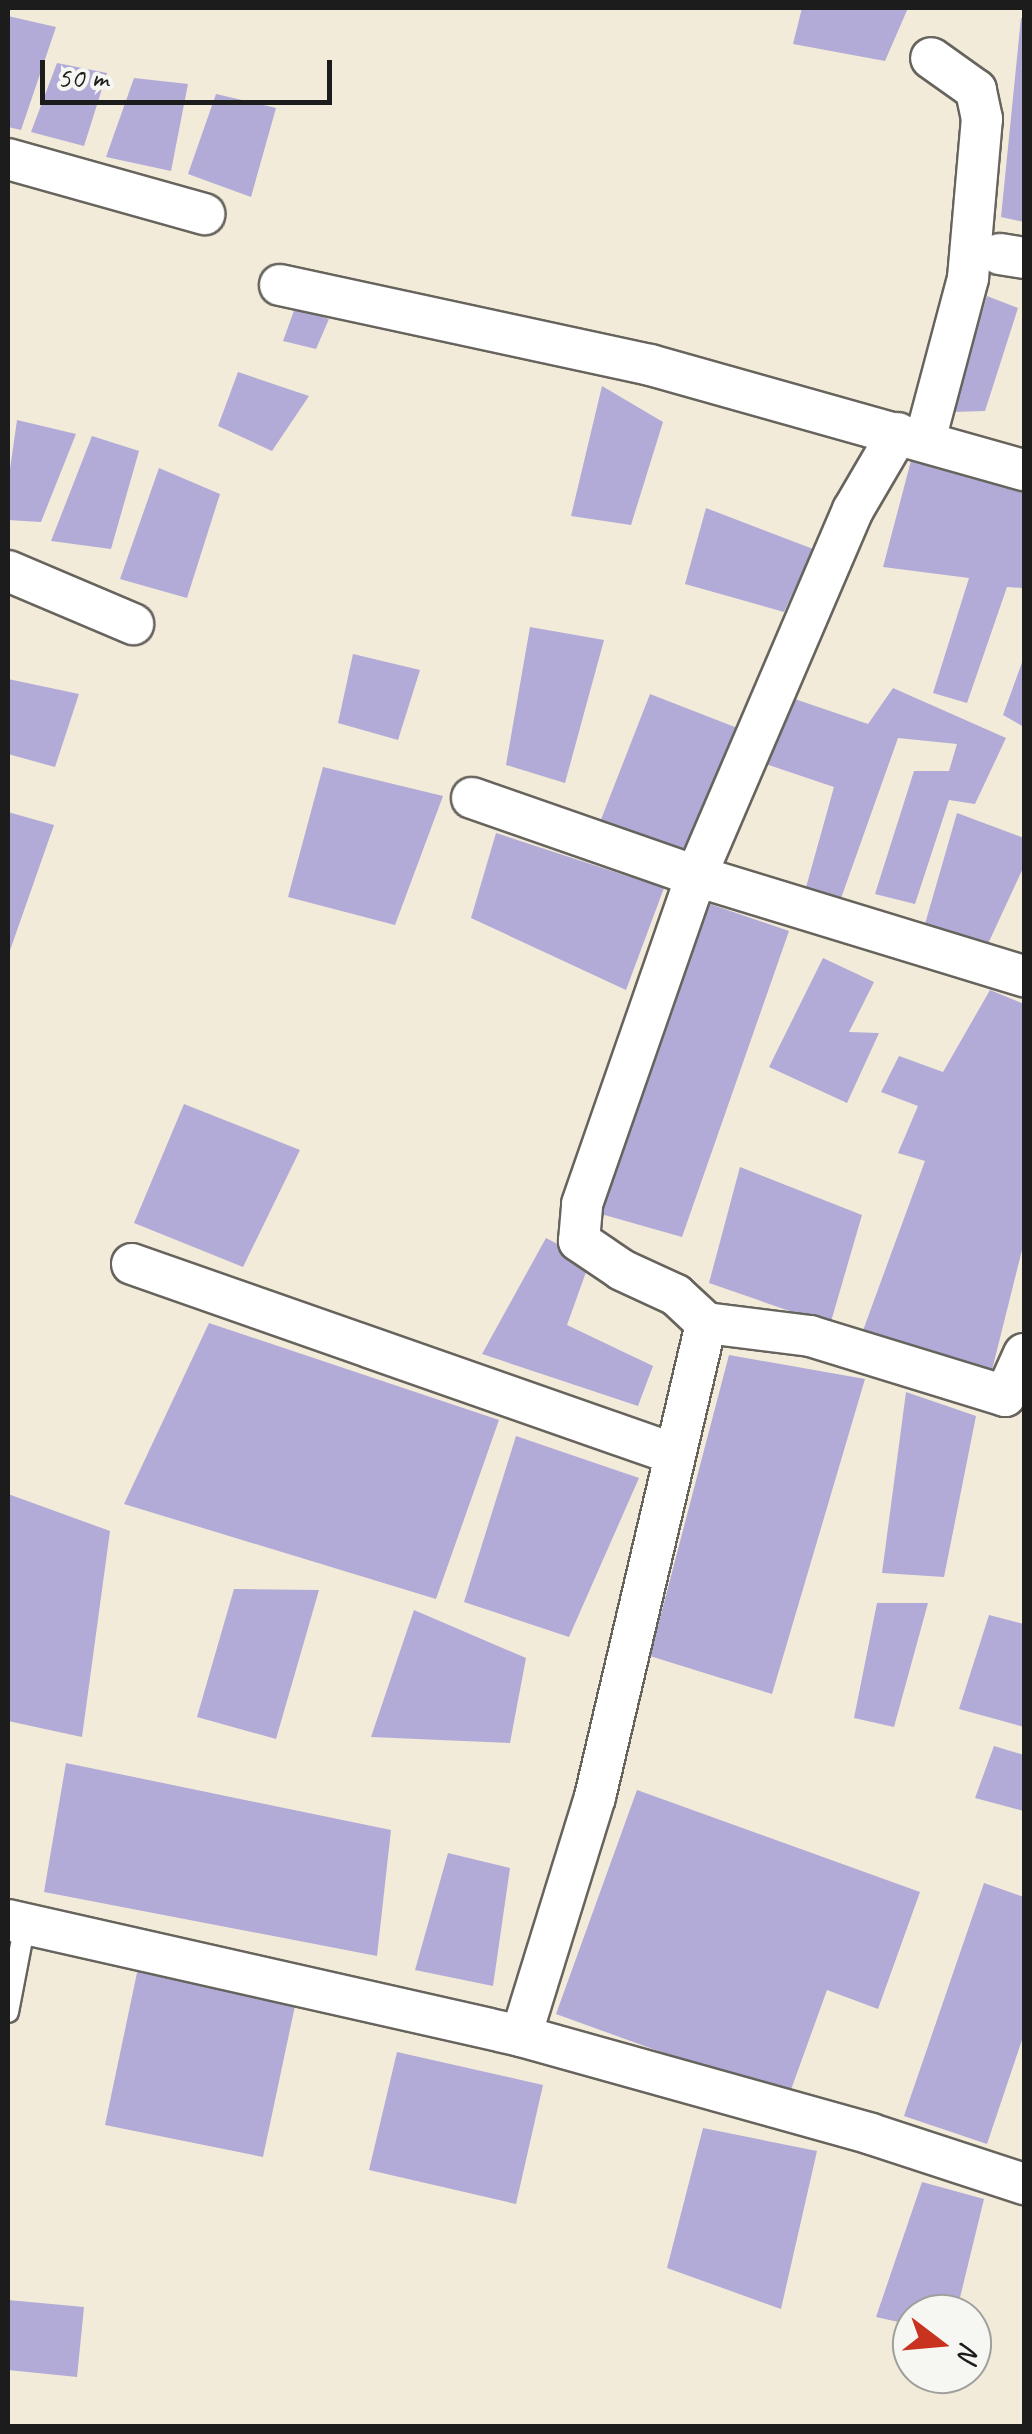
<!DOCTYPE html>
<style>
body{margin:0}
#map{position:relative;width:1032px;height:2434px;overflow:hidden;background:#f3ebd9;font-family:Caveat,sans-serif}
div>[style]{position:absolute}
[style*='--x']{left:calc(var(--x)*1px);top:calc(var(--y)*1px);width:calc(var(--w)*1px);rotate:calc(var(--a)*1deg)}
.building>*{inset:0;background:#b2abd7}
.roads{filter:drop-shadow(2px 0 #67645e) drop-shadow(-2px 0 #67645e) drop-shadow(0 2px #67645e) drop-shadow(0 -2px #67645e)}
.service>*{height:20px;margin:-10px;padding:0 10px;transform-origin:10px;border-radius:10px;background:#fff}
.minor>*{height:40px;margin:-20px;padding:0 20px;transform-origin:20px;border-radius:20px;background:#fff}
span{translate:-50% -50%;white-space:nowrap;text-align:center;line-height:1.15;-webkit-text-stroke:8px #f6f6f2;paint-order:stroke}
.frame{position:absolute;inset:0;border:10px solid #1c1c1c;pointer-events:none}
.north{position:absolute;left:892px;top:2294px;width:100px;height:100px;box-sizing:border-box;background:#f6f6f2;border:2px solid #9f9f9c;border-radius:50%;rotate:106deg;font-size:28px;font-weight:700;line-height:40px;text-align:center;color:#1c1c1c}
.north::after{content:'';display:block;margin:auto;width:35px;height:45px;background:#c8321e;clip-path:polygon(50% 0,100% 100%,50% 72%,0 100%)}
.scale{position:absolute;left:40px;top:60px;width:292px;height:45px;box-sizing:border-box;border:5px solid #1c1c1c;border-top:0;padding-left:12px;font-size:30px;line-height:35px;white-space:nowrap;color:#1c1c1c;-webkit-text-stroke:8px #f6f6f2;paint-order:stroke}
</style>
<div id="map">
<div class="building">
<div style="clip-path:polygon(802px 8px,908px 8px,885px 61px,793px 44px)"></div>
<div style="clip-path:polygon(8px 16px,56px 27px,21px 130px,8px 127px)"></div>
<div style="clip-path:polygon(1021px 18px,1024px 18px,1024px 222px,1001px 217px)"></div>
<div style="clip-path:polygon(57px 63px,107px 73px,84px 146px,31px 132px)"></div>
<div style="clip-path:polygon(134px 78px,188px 84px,171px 171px,106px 157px)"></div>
<div style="clip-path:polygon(216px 94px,276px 108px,251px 197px,188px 174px)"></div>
<div style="clip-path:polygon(987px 296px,1018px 308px,985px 411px,952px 412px)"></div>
<div style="clip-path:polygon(295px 308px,329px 319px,316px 349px,283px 341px)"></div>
<div style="clip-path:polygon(238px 372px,309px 396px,272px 451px,218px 426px)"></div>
<div style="clip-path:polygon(602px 386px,663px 422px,631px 525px,571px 516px)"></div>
<div style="clip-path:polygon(17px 420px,76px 434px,41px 522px,8px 520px,8px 483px)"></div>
<div style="clip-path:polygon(92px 436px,139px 451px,111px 549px,51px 541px)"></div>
<div style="clip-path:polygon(912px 457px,1024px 490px,1024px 588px,1007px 587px,967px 703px,933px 693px,969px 578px,883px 567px)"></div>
<div style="clip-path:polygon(159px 468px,220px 494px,187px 598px,120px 579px)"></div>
<div style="clip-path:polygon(706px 508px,813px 549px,784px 612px,685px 584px)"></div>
<div style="clip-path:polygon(530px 627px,604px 640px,565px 783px,506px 765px)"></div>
<div style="clip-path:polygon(353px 654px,420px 670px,398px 740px,338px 723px)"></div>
<div style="clip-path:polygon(1024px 657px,1024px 727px,1003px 715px)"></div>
<div style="clip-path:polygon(8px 679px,79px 694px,55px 767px,8px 754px)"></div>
<div style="clip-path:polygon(893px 688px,1006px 738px,975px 804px,949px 800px,915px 904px,875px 894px,914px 771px,949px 771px,957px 744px,898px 738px,839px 904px,805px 891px,834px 787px,760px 762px,786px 696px,868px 724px)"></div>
<div style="clip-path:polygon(650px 694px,740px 729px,692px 852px,600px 822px)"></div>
<div style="clip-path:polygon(323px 767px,443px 796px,395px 925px,288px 897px)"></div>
<div style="clip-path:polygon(8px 812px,54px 825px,8px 956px)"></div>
<div style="clip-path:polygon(957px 813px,1024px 838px,1024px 866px,987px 946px,925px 924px)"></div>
<div style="clip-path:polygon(496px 833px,664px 888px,626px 990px,471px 918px)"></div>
<div style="clip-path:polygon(710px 904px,789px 931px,682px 1237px,594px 1212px)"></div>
<div style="clip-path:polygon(823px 958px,874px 982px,849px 1032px,879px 1033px,847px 1103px,769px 1067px)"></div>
<div style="clip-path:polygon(990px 990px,1024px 1004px,1024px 1242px,992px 1370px,861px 1336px,925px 1161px,898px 1153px,918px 1106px,881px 1092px,899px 1056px,943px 1072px)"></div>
<div style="clip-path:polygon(184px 1104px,300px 1150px,243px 1267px,134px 1223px)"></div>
<div style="clip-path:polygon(740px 1167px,862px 1215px,830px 1325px,709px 1283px)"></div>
<div style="clip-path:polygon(546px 1238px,590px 1261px,567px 1325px,653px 1366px,638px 1406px,482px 1354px)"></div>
<div style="clip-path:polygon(209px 1323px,499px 1420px,436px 1599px,124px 1504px)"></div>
<div style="clip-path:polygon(729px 1355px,865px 1379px,772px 1694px,650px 1656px)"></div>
<div style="clip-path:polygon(906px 1392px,976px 1416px,944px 1577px,882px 1573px)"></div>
<div style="clip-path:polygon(516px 1436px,639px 1478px,569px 1637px,464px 1602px)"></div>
<div style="clip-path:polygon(8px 1494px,110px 1531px,82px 1737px,8px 1721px)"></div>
<div style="clip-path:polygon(234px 1589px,319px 1590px,276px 1739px,197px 1717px)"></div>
<div style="clip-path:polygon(877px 1603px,928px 1603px,894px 1727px,854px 1718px)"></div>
<div style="clip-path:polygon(414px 1610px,526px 1658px,510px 1743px,371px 1737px)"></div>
<div style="clip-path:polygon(989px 1615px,1024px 1624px,1024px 1727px,959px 1709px)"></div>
<div style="clip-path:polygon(994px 1746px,1024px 1755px,1024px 1811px,975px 1798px)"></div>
<div style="clip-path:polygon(66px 1763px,391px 1830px,377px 1956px,44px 1892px)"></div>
<div style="clip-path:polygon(637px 1790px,920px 1892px,878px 2009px,827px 1990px,788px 2098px,556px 2014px)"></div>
<div style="clip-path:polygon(448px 1853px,510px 1868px,493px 1986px,415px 1970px)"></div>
<div style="clip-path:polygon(984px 1883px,1024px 1897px,1024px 2034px,987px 2144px,904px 2116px)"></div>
<div style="clip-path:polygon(138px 1968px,296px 2001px,263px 2157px,105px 2125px)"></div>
<div style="clip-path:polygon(397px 2052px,543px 2085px,516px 2204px,369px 2170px)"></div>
<div style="clip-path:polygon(703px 2128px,817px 2151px,781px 2309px,667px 2268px)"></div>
<div style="clip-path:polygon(922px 2182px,984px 2199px,956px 2314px,912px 2314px,912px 2325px,876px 2317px)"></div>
<div style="clip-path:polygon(8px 2300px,84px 2307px,77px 2377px,8px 2370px)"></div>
</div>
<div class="roads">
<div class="service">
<div style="--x:8;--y:2012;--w:90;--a:-79.1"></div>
</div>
<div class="minor">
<div style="--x:8;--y:159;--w:204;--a:15.7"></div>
<div style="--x:1000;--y:254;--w:24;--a:9"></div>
<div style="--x:280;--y:285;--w:379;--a:12.2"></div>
<div style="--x:650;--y:365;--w:388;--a:15.7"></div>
<div style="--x:925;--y:440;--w:168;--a:-75.1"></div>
<div style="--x:968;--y:278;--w:160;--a:-85"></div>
<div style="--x:982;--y:119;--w:30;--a:-102"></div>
<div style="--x:976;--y:90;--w:55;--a:-144.6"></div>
<div style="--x:8;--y:571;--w:136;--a:23"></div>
<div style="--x:472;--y:798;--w:237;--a:19.2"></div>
<div style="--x:696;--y:876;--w:343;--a:17"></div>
<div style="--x:132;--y:1264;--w:574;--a:19.32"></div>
<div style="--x:706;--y:1323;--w:41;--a:-137"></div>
<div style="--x:676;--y:1295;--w:60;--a:-155.2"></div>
<div style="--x:622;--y:1270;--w:52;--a:-146"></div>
<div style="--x:579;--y:1241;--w:37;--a:-85"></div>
<div style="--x:582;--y:1204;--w:347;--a:-70.8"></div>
<div style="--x:696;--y:876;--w:398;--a:-66.8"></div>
<div style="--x:853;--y:510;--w:89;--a:-59.7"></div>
<div style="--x:8;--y:1920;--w:526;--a:12.74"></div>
<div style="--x:521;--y:2036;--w:363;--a:15.6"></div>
<div style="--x:871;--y:2134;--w:161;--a:18.1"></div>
<div style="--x:521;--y:2036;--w:250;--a:-72.8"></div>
<div style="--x:595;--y:1797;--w:487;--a:-76.8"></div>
<div style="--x:706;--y:1323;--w:105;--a:7.1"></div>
<div style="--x:810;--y:1336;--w:204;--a:17.1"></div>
<div style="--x:1005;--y:1396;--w:46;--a:-65.7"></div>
</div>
</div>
<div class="frame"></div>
<div class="north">N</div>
<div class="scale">50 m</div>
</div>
